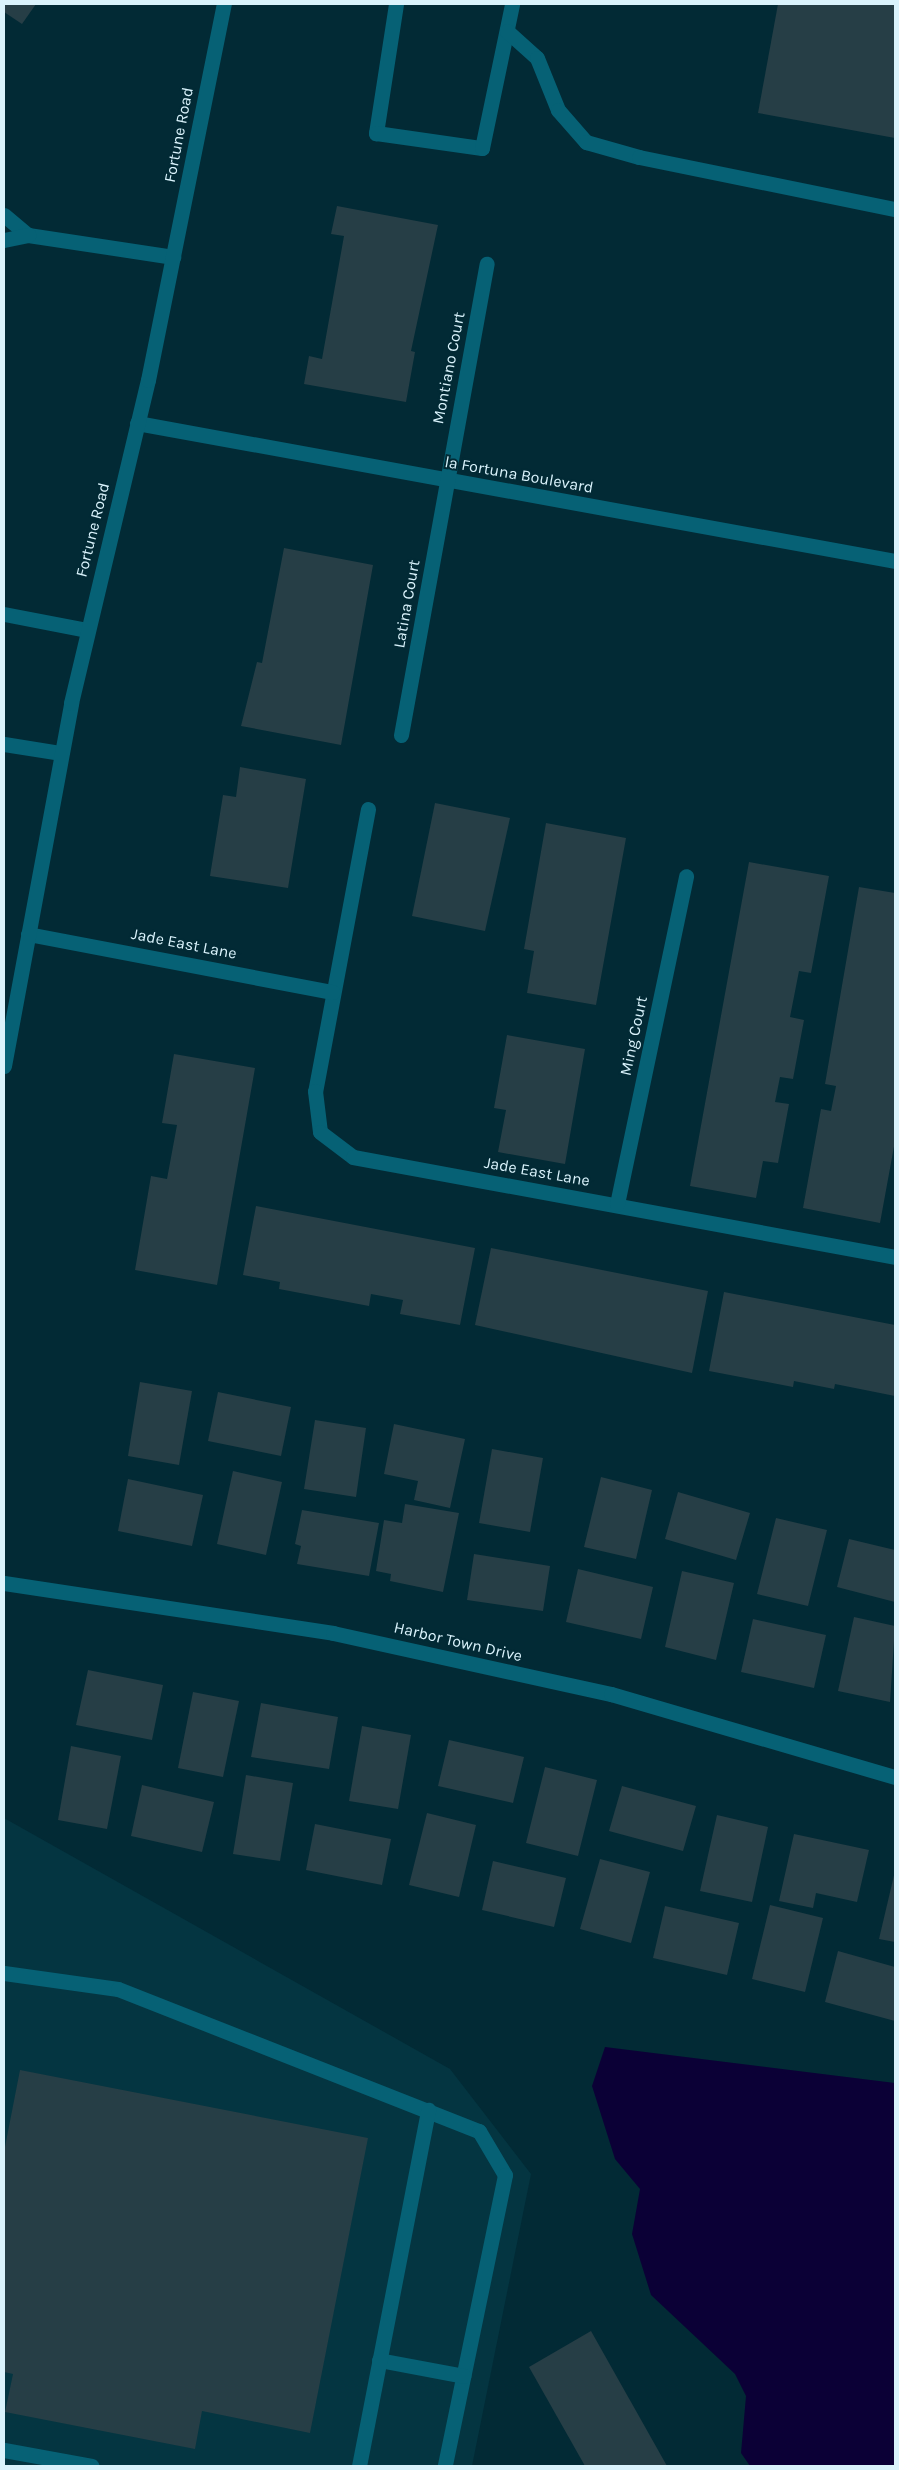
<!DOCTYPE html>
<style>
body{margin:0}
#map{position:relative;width:899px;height:2470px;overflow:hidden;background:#022a35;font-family:Karla,sans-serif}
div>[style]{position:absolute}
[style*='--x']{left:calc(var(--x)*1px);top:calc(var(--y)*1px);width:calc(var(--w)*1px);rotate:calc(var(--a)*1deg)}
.built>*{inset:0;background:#043541}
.water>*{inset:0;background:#0b0036}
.building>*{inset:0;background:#263e46}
.service>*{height:15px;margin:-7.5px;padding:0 7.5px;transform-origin:7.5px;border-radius:7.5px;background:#066175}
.minor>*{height:15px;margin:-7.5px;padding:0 7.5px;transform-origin:7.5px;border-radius:7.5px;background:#066175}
.tertiary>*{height:15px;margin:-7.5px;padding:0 7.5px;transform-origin:7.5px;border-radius:7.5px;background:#066175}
span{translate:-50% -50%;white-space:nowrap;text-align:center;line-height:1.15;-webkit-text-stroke:4px #022a35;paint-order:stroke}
.street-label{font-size:16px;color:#daf3fc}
.frame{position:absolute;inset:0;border:5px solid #daf3fc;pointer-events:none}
</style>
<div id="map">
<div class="built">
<div style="clip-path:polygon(4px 1818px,450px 2069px,531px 2174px,472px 2466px,4px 2466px)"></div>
</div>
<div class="water">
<div style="clip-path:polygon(605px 2047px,895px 2083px,895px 2466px,750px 2466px,741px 2453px,746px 2396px,735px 2374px,651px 2295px,632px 2234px,640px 2189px,615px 2159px,592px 2086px)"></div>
</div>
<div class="building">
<div style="clip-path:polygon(4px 4px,36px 4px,22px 24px,4px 12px)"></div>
<div style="clip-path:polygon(778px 4px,895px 4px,895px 138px,758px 113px)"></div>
<div style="clip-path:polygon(337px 206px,438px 225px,411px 351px,415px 352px,406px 402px,304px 384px,309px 356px,322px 359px,344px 236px,331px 234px)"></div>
<div style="clip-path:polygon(284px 548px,373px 565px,341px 745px,241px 726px,257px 662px,262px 663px)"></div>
<div style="clip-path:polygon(240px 767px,306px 779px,288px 888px,210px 876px,223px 795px,236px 797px)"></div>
<div style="clip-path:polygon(435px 803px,510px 818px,485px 931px,412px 916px)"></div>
<div style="clip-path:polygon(546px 823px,626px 838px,596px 1005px,527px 993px,534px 951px,524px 949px)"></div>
<div style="clip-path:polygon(749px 862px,829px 876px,811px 973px,799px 971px,790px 1017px,804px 1020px,793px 1079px,780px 1077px,775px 1102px,789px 1104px,778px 1163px,763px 1161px,756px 1198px,690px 1186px)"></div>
<div style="clip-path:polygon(859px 887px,895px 893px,895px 1141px,880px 1223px,803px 1208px,821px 1109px,831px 1111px,836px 1086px,825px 1084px)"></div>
<div style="clip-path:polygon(507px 1035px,585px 1049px,565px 1164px,498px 1152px,506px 1110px,494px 1108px)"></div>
<div style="clip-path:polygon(174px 1054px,255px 1068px,217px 1285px,135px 1270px,151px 1176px,167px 1179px,177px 1125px,162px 1123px)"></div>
<div style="clip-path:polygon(256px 1206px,475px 1248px,460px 1325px,400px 1314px,403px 1300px,371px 1294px,369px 1306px,279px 1289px,280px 1282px,243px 1275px)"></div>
<div style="clip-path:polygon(491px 1248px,708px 1291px,692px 1373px,475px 1325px)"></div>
<div style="clip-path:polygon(724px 1292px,895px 1325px,895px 1396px,835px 1384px,834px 1389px,794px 1381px,793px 1387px,709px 1371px)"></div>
<div style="clip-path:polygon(140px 1382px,192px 1391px,179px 1465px,128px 1456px)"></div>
<div style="clip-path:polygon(218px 1392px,291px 1407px,281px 1456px,208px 1441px)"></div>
<div style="clip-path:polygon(315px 1420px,366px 1428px,356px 1497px,304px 1489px)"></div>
<div style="clip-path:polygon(394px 1424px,465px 1439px,450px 1508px,414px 1500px,418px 1481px,384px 1474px)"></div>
<div style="clip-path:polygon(492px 1449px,543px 1458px,530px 1532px,479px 1523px)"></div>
<div style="clip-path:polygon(233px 1471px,282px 1482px,266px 1555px,217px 1544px)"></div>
<div style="clip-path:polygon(601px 1477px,652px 1490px,636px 1559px,584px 1547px)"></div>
<div style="clip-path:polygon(128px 1479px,203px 1495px,192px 1546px,118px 1531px)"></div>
<div style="clip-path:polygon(678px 1492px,750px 1513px,736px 1560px,665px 1539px)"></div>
<div style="clip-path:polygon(405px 1504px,459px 1513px,443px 1592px,390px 1581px,391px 1574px,376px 1571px,384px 1520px,402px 1523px)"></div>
<div style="clip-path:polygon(302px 1510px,379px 1523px,369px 1576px,297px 1564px,301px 1546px,295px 1544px)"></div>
<div style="clip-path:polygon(776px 1518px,827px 1530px,808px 1606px,757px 1594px)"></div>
<div style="clip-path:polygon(849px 1539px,895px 1550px,895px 1602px,837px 1587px)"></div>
<div style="clip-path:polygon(474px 1554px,550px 1566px,543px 1611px,467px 1600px)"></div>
<div style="clip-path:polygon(578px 1569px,653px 1587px,641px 1639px,566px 1622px)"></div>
<div style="clip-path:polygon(682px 1571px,734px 1583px,716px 1660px,665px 1647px)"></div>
<div style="clip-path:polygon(854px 1617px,895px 1626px,890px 1702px,838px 1691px)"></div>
<div style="clip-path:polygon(753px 1619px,826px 1635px,814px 1688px,741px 1672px)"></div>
<div style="clip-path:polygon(88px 1670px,163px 1685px,152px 1740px,76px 1725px)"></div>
<div style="clip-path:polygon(193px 1692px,239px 1701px,223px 1777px,178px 1768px)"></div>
<div style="clip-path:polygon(261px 1703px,338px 1717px,329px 1769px,251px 1757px)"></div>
<div style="clip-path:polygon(362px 1726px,411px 1735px,398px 1809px,349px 1801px)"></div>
<div style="clip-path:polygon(449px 1740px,524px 1757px,513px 1803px,438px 1786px)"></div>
<div style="clip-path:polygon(71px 1746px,121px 1756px,107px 1829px,58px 1820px)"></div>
<div style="clip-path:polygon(545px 1767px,597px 1780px,578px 1856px,526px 1843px)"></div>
<div style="clip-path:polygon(246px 1775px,293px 1783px,280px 1861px,233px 1854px)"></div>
<div style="clip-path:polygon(142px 1785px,214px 1802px,202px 1852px,131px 1836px)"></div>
<div style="clip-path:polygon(622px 1786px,696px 1806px,683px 1851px,609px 1831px)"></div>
<div style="clip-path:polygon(427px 1813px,476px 1825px,459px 1897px,409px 1885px)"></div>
<div style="clip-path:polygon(717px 1815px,768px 1827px,752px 1902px,700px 1891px)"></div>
<div style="clip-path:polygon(315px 1824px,391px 1839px,382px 1885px,306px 1870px)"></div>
<div style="clip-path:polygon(794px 1834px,869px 1850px,857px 1902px,816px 1893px,813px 1908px,779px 1901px)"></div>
<div style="clip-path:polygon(600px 1859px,650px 1872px,631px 1943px,580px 1929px)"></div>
<div style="clip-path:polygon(493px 1861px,566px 1878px,554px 1927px,482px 1910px)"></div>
<div style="clip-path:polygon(895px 1871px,895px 1942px,879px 1939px)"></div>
<div style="clip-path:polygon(770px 1905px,823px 1918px,805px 1992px,752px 1979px)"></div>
<div style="clip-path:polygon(665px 1906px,739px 1923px,727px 1975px,653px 1958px)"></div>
<div style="clip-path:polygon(838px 1951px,895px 1967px,895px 2021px,825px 2002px)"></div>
<div style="clip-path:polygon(20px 2070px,368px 2138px,310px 2433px,202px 2411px,195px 2449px,5px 2412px,13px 2374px,4px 2372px,4px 2152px)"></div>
<div style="clip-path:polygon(591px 2331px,667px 2466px,585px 2466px,529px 2367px)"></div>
</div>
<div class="service">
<div style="--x:396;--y:4;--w:131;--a:98.8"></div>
<div style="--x:376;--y:133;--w:107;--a:8.1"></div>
<div style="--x:482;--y:148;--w:147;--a:-78.2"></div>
<div style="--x:507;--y:31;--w:40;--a:42"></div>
<div style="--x:537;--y:58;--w:56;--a:68"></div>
<div style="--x:558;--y:110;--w:43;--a:48.8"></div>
<div style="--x:586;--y:142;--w:55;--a:15.8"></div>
<div style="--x:639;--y:157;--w:261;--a:11.5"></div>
<div style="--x:4;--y:215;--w:31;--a:40"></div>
<div style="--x:28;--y:235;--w:147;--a:8.6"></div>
<div style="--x:4;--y:240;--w:25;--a:-12"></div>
<div style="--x:4;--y:614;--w:85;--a:10.9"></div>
<div style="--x:4;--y:744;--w:58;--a:9"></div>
<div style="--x:4;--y:1973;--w:115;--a:8"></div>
<div style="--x:118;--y:1989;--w:388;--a:21.5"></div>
<div style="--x:479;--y:2131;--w:51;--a:59.4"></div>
<div style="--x:505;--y:2175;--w:297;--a:101.7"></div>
<div style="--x:379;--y:2360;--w:86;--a:10.7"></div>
<div style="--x:4;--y:2450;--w:89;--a:10.3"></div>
<div style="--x:359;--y:2466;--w:363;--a:-79"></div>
</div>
<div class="minor">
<div style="--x:137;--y:423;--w:770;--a:10.32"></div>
<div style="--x:401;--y:735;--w:479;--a:-79.7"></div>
<div style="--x:368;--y:809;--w:287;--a:100.6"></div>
<div style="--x:315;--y:1091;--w:41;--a:83"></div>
<div style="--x:320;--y:1132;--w:41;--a:37.1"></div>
<div style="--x:353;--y:1157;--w:551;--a:10.45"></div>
<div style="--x:28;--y:934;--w:310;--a:10.8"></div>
<div style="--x:617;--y:1204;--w:335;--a:-78.1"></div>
<div style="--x:4;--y:1583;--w:333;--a:8.6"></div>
<div style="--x:333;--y:1633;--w:285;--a:12.4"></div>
<div style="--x:611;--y:1694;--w:296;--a:16.3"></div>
</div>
<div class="tertiary">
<div style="--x:4;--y:1066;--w:369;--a:-79.5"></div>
<div style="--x:71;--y:703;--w:332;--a:-76.6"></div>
<div style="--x:148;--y:380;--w:384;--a:-78.6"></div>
</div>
<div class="street-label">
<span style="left:179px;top:135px;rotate:-79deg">Fortune Road</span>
<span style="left:449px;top:368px;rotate:-79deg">Montiano Court</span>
<span style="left:519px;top:475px;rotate:10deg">la Fortuna Boulevard</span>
<span style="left:93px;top:530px;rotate:-76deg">Fortune Road</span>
<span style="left:407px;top:604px;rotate:-80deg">Latina Court</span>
<span style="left:184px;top:944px;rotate:11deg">Jade East Lane</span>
<span style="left:634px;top:1036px;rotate:-78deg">Ming Court</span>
<span style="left:537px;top:1172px;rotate:10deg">Jade East Lane</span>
<span style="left:458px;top:1642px;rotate:13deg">Harbor Town Drive</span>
</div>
<div class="frame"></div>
</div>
